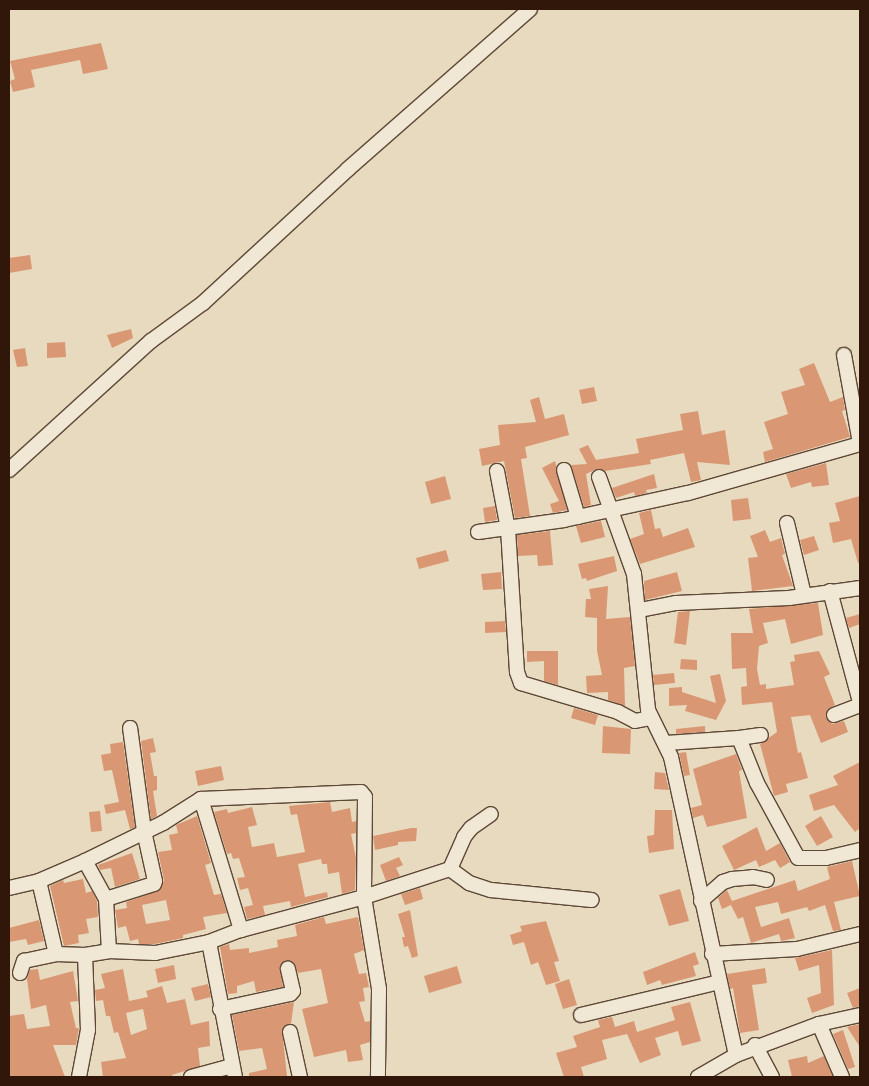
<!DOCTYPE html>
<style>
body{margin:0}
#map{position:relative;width:869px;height:1086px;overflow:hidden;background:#e8dabf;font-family:"Old Standard TT",serif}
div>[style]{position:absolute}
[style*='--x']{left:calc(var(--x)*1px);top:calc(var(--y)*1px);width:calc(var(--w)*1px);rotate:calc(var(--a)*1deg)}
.building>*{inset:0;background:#d99873}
.roads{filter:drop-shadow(1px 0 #5e4836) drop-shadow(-1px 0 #5e4836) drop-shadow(0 1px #5e4836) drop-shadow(0 -1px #5e4836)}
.minor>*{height:14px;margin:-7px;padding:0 7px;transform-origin:7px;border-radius:7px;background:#f0e7d5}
span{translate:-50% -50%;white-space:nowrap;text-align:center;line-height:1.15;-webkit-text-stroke:4px #f0e7d5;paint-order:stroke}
.frame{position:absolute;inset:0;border:10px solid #301709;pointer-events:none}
</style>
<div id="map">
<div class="building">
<div style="clip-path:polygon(101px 43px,108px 69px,83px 74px,80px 60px,31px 70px,35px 87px,13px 92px,10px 81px,15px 79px,10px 61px)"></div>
<div style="clip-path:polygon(30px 255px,32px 269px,9px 273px,9px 258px)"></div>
<div style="clip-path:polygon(131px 329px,133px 338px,112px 348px,107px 335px)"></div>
<div style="clip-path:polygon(65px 342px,66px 357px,47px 358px,47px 343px)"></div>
<div style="clip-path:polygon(25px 348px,28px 366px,17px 367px,13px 350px)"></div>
<div style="clip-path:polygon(814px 363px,830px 402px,843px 397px,845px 410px,842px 411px,850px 437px,765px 462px,763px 452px,773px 449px,764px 422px,788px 414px,781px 392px,805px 385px,799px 369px)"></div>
<div style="clip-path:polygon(594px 387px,597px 401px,582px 404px,579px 390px)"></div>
<div style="clip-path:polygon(539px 397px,545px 419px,564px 414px,569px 435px,525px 447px,527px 458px,521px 459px,530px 516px,515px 518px,504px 461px,482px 466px,479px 449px,500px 445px,498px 425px,536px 422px,530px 400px)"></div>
<div style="clip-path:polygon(698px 411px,702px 435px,725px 430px,730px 465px,697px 462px,701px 480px,691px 482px,684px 453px,650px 460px,651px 464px,605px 471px,597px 469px,586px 474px,591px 505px,584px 507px,571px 465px,587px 464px,579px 449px,588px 445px,596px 460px,639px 453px,636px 439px,683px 430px,680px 414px)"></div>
<div style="clip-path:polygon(555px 461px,567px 510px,553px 513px,550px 504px,559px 501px,542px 468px)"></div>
<div style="clip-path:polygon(826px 463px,829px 485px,812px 487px,811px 482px,791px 488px,786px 474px)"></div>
<div style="clip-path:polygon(654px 474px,657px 488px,646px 490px,647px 493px,635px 496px,634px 492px,616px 498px,612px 488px)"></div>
<div style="clip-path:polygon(445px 476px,451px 499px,431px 504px,425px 482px)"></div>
<div style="clip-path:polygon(860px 496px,860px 563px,858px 563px,851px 539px,833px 543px,829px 523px,840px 521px,835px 503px)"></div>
<div style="clip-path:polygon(748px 498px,751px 519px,733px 521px,731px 500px)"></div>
<div style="clip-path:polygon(495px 506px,497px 520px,485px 522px,483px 508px)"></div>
<div style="clip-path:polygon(651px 510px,655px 529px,660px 528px,663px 537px,688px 528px,695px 547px,640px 564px,630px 539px,644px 534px,639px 513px)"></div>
<div style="clip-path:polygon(601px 521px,605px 537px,581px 543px,576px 526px)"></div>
<div style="clip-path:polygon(765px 530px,770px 542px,781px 538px,785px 554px,782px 555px,793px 586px,752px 591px,748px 558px,758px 557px,750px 536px)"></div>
<div style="clip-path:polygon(550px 531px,553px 565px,538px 566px,537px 555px,518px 556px,517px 535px)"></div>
<div style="clip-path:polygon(814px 536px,819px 550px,804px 555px,800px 540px)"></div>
<div style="clip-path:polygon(446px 550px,449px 561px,419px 569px,416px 558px)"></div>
<div style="clip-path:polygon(614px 556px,617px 571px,587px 581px,586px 578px,582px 579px,578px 564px)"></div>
<div style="clip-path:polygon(501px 572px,502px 589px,483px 590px,481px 574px)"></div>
<div style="clip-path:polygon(677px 572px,682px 591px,645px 600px,644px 581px)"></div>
<div style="clip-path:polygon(608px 586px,606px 619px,630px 617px,635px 666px,624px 668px,625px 706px,608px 700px,608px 692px,587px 693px,586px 676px,602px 675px,597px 651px,597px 618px,585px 617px,586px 599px,591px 599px,589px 589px)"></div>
<div style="clip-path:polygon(818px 603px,823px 635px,791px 644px,785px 619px,763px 623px,768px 643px,759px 646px,757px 669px,760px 685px,766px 684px,766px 689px,794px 685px,790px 662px,795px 661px,794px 655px,819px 651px,830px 674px,824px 677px,835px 705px,827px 710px,826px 718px,832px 724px,844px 721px,848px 732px,821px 743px,810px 715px,791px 717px,798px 753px,801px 752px,808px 778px,786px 784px,788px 792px,774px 796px,760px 744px,777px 732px,772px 702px,742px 705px,741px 687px,747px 686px,746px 668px,732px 669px,731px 633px,753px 633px,749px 609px)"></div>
<div style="clip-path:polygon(690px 611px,686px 645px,674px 643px,678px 612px)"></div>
<div style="clip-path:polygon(860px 614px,860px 624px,849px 628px,846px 618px)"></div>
<div style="clip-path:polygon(505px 621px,506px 632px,485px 633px,485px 622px)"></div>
<div style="clip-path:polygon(527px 651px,558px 651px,558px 685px,544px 681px,544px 661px,527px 662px)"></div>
<div style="clip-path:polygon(681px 659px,697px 660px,697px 670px,680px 669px)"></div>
<div style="clip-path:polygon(674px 673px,675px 683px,654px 685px,653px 675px)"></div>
<div style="clip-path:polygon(720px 674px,726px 701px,716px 720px,685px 711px,687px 705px,669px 706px,669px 688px,682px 687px,682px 692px,716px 703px,710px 676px)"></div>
<div style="clip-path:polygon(574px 708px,598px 715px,595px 725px,571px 718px)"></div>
<div style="clip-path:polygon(603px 726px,631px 729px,630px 754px,602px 753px)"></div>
<div style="clip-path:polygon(705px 726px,705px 732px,676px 734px,676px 729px)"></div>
<div style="clip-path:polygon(153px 738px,156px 752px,150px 753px,154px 776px,157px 776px,157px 790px,153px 791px,157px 816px,151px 819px,141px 741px)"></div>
<div style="clip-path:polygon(123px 742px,135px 827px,130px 829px,125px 810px,106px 814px,104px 805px,119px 802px,112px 770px,104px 771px,101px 755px,111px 753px,110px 744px)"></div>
<div style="clip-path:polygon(686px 752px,690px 775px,684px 776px,679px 753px)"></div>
<div style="clip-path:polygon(736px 754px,742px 770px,739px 771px,747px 818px,707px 827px,703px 815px,693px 818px,691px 808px,702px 805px,693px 769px)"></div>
<div style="clip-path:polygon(860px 762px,860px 828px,855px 832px,834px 805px,814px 811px,809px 795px,838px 785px,833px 776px)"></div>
<div style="clip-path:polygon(221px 766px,224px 780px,198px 786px,195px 771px)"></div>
<div style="clip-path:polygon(655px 772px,665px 773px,669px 790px,654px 789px)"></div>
<div style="clip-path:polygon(330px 802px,332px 812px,350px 808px,352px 822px,356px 821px,356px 833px,351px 834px,356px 858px,355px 890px,342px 894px,339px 872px,328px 874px,327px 864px,322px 864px,321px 859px,298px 864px,305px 897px,327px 892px,328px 897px,291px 907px,290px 901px,263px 906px,265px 915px,247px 919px,244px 907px,253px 905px,248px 888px,240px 890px,237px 878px,245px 877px,239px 858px,233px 859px,231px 853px,227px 854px,214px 812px,227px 809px,228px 813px,252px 807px,257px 825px,248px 827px,252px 847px,274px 843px,277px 857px,305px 852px,297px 814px,291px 815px,289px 806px)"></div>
<div style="clip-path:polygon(655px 810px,672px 810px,674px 849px,649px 853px,647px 836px,654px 835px)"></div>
<div style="clip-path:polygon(100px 811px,102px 831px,91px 832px,89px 812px)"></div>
<div style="clip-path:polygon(evenodd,197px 816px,211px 863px,205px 865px,214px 895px,221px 894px,227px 913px,203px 917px,206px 929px,183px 935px,183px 938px,155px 944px,139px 944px,138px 939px,130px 941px,126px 926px,118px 928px,115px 910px,127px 908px,126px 902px,160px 890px,164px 880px,158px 852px,172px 850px,169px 835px,178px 833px,176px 825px,197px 816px,166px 900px,170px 920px,146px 924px,142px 905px,166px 900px)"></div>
<div style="clip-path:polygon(821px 816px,833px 837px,817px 846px,805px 826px)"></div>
<div style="clip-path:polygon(757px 827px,766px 851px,780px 843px,790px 862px,780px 868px,775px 860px,759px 867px,756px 860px,734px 870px,722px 846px)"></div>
<div style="clip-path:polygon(411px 828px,417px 828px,416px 841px,398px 842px,398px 845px,375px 850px,373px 836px)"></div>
<div style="clip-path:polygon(132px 853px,140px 879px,115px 887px,111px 868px,100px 870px,98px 865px)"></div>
<div style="clip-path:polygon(399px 857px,403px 865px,396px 868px,400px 876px,386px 881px,380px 865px)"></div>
<div style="clip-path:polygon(852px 861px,860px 896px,834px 902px,841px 930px,833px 931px,825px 905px,809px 911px,807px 907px,781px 914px,778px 902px,755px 907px,761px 927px,789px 918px,795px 938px,781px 941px,779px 934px,751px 943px,743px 917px,738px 919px,731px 905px,722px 909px,718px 898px,727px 890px,732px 901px,795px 880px,798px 891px,830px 879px,827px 867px)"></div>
<div style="clip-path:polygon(83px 879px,86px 893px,92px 891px,97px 901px,98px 917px,86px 919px,89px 933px,78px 935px,79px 943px,64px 946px,50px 886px,63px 880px,64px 883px)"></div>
<div style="clip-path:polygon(420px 888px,423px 899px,405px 905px,401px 894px)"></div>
<div style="clip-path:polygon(680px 889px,689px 921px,669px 926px,659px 895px)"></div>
<div style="clip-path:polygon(410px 910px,418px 956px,412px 958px,408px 946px,404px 947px,402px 937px,405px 937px,398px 914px)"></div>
<div style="clip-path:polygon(324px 917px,326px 924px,358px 917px,364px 950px,354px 954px,359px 974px,366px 973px,369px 987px,363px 988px,365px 1001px,359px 1002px,365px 1022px,370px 1021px,370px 1042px,360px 1045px,363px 1060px,348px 1062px,346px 1050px,314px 1057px,302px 1009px,328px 1003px,321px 969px,298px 973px,294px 963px,286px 961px,280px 967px,283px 987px,256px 992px,254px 981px,237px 986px,237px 993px,228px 994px,220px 947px,229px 944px,230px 950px,249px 948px,249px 953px,278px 947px,277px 940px,297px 936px,295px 925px)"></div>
<div style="clip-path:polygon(39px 920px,44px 941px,28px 945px,26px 939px,9px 942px,9px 928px)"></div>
<div style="clip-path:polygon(546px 921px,559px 961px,554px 962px,560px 981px,546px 985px,538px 962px,531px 965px,524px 942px,513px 945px,510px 935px,522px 931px,520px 926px)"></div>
<div style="clip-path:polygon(832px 950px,834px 1005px,812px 1013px,807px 998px,821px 993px,819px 965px,799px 971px,795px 958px)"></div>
<div style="clip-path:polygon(695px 952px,699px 964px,693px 966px,696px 976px,662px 985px,660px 980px,647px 985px,643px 972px)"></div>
<div style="clip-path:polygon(174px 965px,176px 979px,158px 983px,155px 969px)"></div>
<div style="clip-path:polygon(457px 966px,462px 983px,429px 993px,424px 976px)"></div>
<div style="clip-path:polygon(765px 968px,767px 983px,752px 985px,759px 1030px,740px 1033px,733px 988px,730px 989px,727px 974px)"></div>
<div style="clip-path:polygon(38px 969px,40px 980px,73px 971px,78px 1001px,70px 1002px,76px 1028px,79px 1028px,76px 1045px,53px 1045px,65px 1077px,9px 1077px,9px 1016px,24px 1014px,27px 1029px,50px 1026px,46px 1005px,31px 1009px,27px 979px,30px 970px)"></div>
<div style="clip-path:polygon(evenodd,123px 969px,129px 1001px,148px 997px,146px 991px,162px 986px,167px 1003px,185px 999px,191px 1025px,209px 1021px,210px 1046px,198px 1048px,200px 1066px,172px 1075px,173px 1077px,103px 1077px,101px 1062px,126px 1058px,118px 1032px,114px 1033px,110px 1016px,106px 1016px,103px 1000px,96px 1001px,95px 990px,105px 988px,101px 974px,123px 969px,143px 1009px,147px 1029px,131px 1035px,126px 1013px,143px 1009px)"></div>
<div style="clip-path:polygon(569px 979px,577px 1005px,563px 1009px,555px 984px)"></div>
<div style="clip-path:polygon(208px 984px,211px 997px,195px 1001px,191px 988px)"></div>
<div style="clip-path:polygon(860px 988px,860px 1006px,853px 1008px,847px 993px)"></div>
<div style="clip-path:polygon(294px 1002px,291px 1024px,282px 1030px,287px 1076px,249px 1077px,249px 1073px,267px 1069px,262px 1048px,239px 1051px,232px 1015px)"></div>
<div style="clip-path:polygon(690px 1002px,701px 1041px,682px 1046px,678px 1031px,655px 1038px,661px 1055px,640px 1063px,627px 1034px,602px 1040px,607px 1059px,581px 1067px,584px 1077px,564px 1077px,556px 1053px,577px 1047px,573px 1036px,600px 1027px,598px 1020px,612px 1017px,615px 1027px,634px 1021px,637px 1032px,675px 1020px,671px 1007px)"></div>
<div style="clip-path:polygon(860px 1024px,860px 1047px,847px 1027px)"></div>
<div style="clip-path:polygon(843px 1030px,855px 1067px,848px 1069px,833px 1034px)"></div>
<div style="clip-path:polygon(807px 1056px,808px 1063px,824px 1056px,833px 1077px,792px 1077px,788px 1060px)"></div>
</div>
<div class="roads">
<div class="minor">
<div style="--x:844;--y:355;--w:89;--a:79.7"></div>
<div style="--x:9;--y:470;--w:192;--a:-42.3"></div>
<div style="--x:151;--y:341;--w:64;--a:-36.2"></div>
<div style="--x:203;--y:303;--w:197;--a:-42.7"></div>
<div style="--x:348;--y:169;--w:242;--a:-41.3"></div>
<div style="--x:564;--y:470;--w:49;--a:73.4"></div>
<div style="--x:497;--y:471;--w:59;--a:79.3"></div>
<div style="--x:508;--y:529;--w:143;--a:86.4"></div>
<div style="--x:517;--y:672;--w:12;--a:70"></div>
<div style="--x:521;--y:683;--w:101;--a:16.6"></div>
<div style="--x:618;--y:712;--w:19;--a:28"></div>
<div style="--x:635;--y:721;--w:15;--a:-11"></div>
<div style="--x:599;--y:477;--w:103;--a:70.2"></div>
<div style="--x:634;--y:574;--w:137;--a:84.1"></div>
<div style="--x:648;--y:710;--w:52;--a:63.9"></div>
<div style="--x:671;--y:757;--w:305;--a:77.7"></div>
<div style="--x:736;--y:1055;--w:44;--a:149.9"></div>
<div style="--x:787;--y:523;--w:74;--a:76.7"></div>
<div style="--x:478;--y:532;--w:87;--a:-7.9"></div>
<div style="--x:564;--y:520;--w:127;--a:-12.3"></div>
<div style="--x:688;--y:493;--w:179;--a:-15.9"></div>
<div style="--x:830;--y:591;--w:115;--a:74.9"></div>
<div style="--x:640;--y:610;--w:37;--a:-11"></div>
<div style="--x:676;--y:603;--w:113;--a:-2.5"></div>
<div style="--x:789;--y:598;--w:72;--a:-8"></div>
<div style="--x:834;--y:715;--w:28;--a:-21"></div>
<div style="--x:739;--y:738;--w:22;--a:-8"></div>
<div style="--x:666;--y:743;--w:73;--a:-3.9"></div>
<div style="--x:739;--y:738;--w:48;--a:68.2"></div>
<div style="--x:757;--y:783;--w:85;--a:61.3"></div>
<div style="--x:798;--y:858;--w:28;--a:0"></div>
<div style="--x:826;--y:858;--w:35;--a:-13"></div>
<div style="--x:201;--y:799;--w:137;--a:73"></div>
<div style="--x:85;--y:861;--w:43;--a:61.1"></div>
<div style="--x:106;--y:899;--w:52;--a:86.7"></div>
<div style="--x:109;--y:951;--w:46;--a:2.5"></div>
<div style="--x:155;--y:953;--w:55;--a:-11.5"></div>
<div style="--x:209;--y:942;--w:34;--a:-21"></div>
<div style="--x:241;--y:930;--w:127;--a:-15"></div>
<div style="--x:364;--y:897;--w:90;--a:-18"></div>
<div style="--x:450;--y:869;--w:24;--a:36"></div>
<div style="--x:469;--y:883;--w:23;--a:18"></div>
<div style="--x:491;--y:890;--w:101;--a:5.7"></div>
<div style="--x:450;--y:869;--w:35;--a:-66"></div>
<div style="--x:464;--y:837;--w:11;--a:-52"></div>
<div style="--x:471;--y:828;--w:24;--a:-35"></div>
<div style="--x:39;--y:881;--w:75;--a:76.9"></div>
<div style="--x:9;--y:888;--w:31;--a:-13"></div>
<div style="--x:39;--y:881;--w:50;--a:-23.5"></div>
<div style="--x:85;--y:861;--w:87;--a:-26"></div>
<div style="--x:163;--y:823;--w:45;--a:-32.3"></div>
<div style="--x:201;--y:799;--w:160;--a:-2.5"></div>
<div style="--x:361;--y:792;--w:6;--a:51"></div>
<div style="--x:365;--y:797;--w:100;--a:90.6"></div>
<div style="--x:364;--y:897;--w:93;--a:80.7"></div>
<div style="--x:379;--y:989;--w:88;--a:90.7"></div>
<div style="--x:106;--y:899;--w:50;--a:-17.4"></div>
<div style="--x:154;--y:884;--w:3;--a:-72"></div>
<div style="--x:155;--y:881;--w:51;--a:-102.4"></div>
<div style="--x:144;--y:831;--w:104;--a:-97.7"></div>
<div style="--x:701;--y:901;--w:29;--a:-41"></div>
<div style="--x:723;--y:882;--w:9;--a:-18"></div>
<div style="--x:732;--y:879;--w:21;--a:-5"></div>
<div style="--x:753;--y:877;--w:14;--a:12"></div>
<div style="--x:209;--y:942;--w:137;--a:79.1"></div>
<div style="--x:712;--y:954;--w:85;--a:-3.4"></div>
<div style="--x:797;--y:949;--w:65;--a:-13.4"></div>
<div style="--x:20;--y:973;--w:13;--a:-72"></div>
<div style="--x:24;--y:961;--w:33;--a:-12"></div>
<div style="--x:56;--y:954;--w:29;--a:2"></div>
<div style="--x:85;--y:955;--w:24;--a:-9"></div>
<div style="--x:220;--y:1009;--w:72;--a:-12.1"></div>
<div style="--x:290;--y:994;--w:4;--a:-45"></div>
<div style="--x:293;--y:991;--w:23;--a:-103"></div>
<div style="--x:581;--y:1015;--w:142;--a:-13.4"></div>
<div style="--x:819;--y:1024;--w:58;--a:66.5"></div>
<div style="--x:290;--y:1032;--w:46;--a:77.5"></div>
<div style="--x:755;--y:1045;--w:36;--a:62"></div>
<div style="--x:736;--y:1055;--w:89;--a:-20.5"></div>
<div style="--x:819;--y:1024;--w:42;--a:-12.4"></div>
<div style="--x:79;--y:1077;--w:48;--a:-79.2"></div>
<div style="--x:88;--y:1030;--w:75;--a:-92.3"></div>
<div style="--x:191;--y:1077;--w:42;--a:-15"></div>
</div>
</div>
<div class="frame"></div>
</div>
